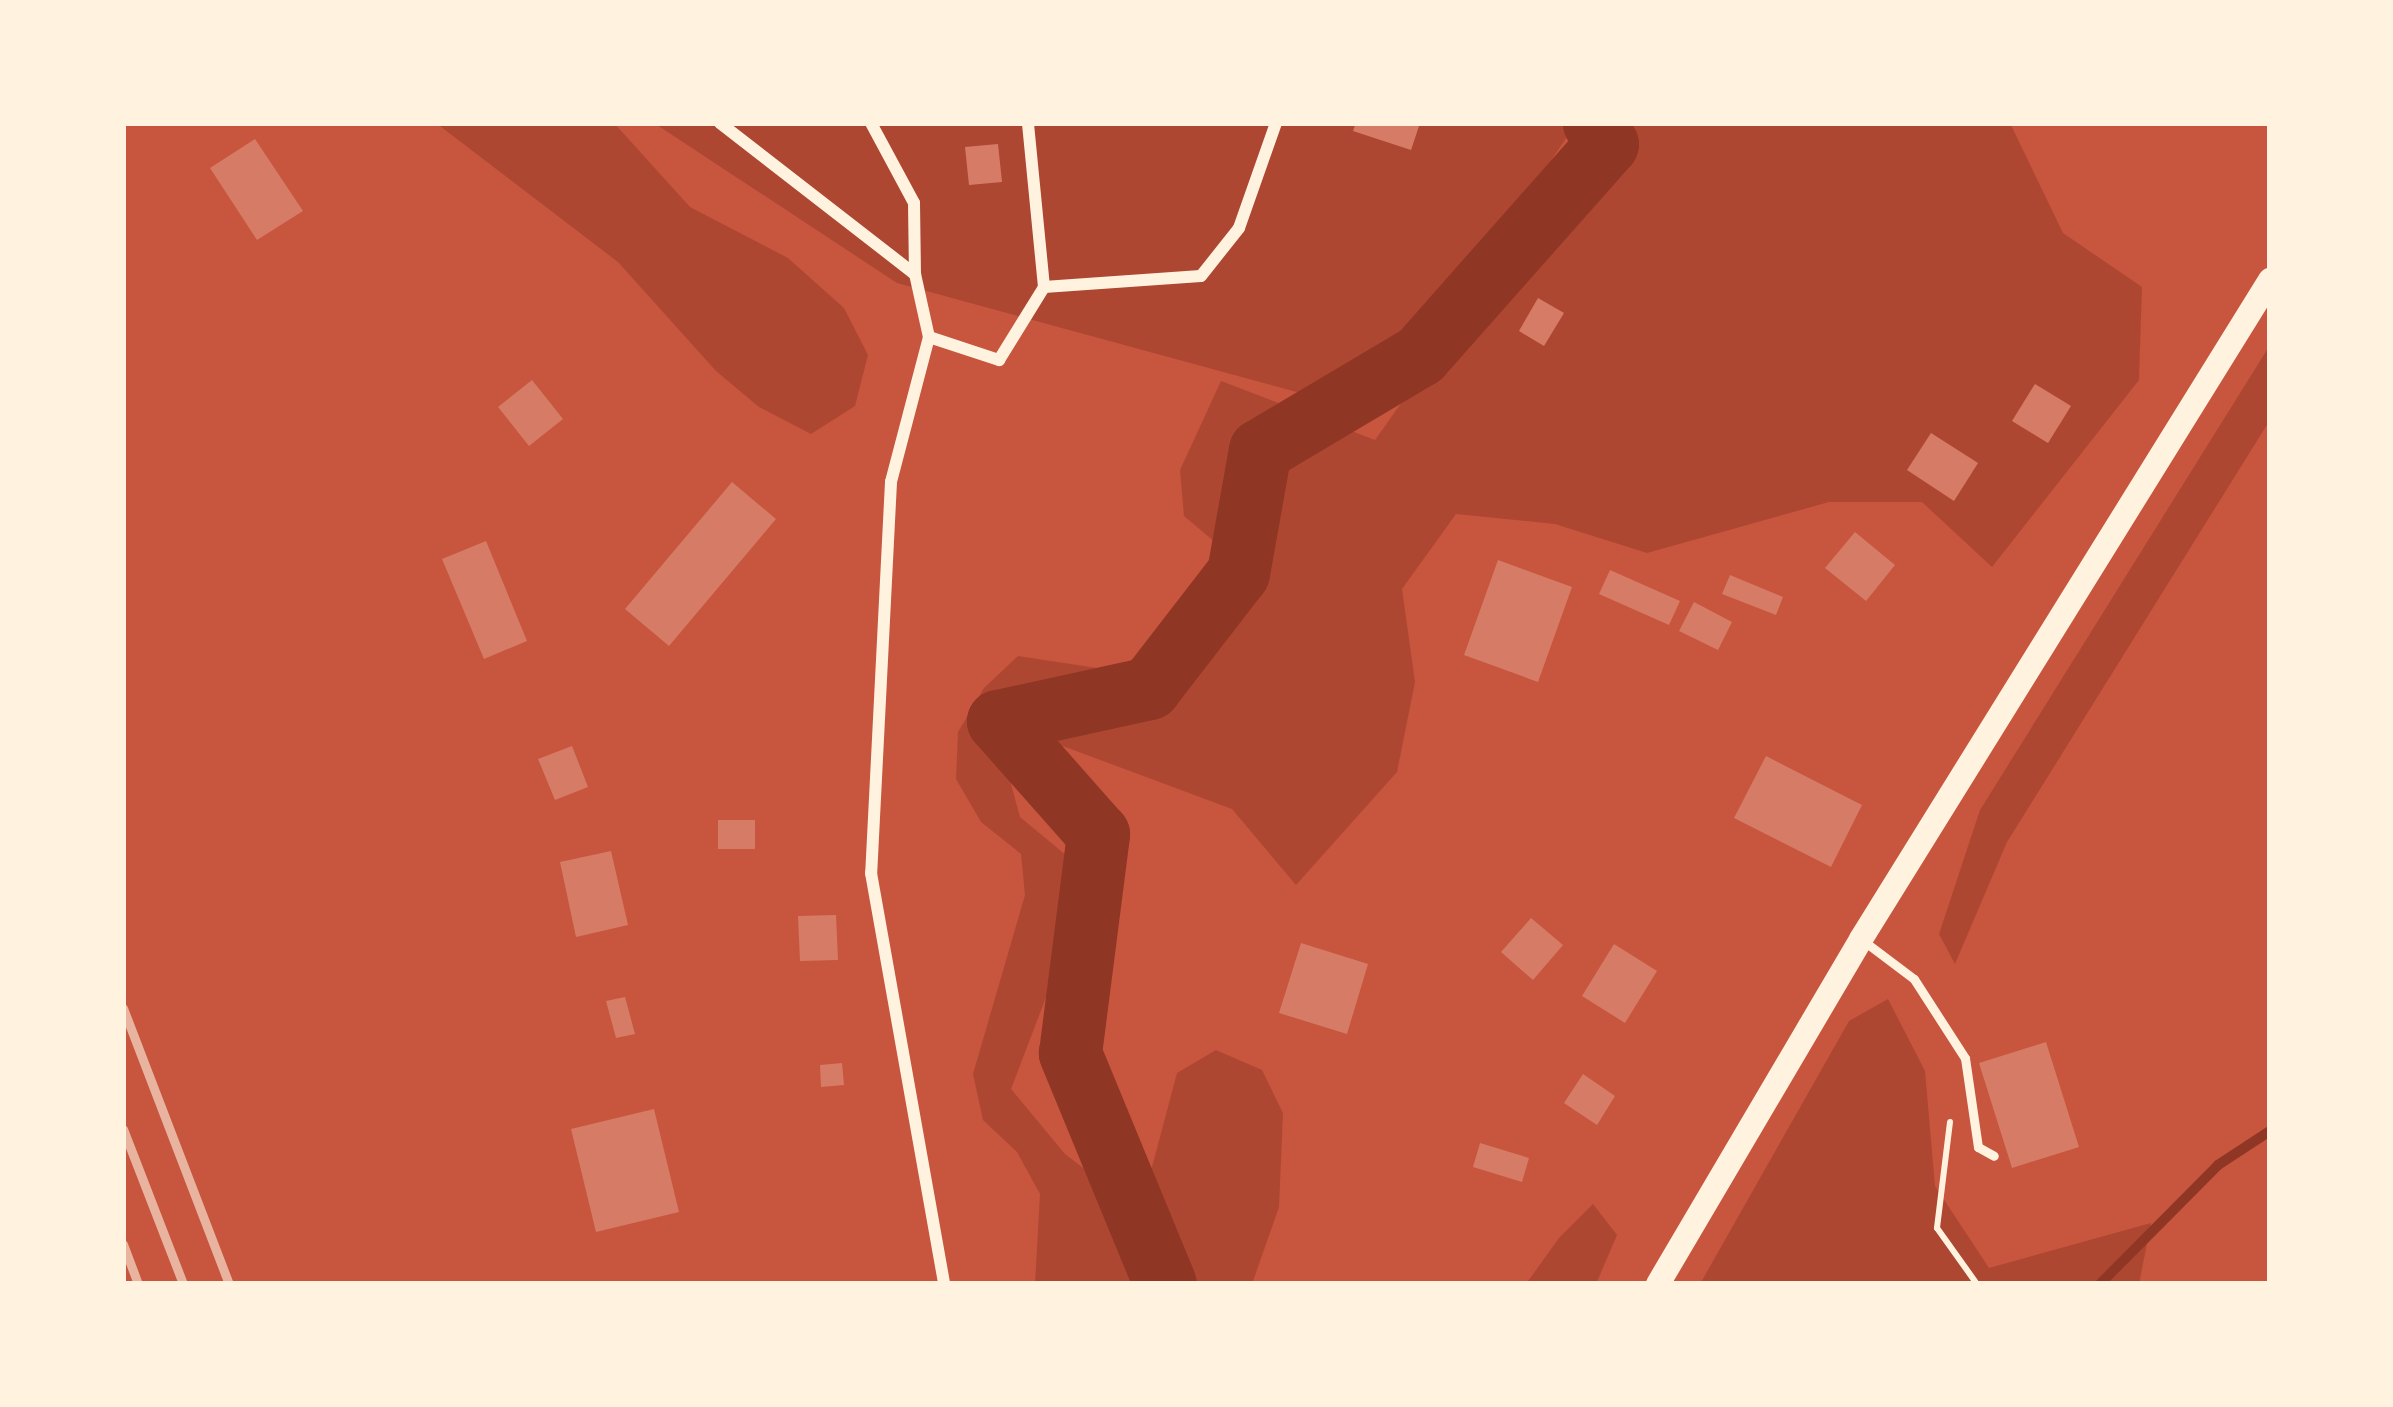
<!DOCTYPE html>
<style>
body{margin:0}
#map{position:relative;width:2393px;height:1407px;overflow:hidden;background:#c8553d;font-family:Montserrat,sans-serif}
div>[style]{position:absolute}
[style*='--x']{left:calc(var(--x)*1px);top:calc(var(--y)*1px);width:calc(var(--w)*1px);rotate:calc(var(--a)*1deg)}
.green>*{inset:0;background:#ae4732}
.stream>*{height:10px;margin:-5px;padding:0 5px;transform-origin:5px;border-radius:5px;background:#8f3625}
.river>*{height:63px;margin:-31.5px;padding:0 31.5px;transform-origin:31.5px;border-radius:31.5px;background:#8f3625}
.building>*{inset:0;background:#d67c66}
.path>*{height:6px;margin:-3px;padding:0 3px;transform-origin:3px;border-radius:3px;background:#fff3e0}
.service>*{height:9px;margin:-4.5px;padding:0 4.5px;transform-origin:4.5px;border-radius:4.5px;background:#fff3e0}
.minor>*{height:12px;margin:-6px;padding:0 6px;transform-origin:6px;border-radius:6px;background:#fff3e0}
.secondary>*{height:24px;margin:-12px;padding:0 12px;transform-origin:12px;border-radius:12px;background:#fff3e0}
.rail>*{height:9px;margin:-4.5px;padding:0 4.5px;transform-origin:4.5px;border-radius:4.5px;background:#e9b49f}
span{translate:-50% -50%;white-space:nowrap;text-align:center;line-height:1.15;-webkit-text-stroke:10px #fff3e0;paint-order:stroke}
.frame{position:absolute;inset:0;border:126px solid #fff3e0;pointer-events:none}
</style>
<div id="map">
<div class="green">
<div style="clip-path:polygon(436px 123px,614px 123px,690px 207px,788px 258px,844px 308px,868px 355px,855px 406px,811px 434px,759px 407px,716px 371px,618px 262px)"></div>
<div style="clip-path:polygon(654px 123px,1568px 123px,1567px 137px,1377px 414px,897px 283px)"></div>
<div style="clip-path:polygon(1600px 123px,2010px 123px,2063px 233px,2142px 287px,2139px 380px,1992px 567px,1922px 502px,1829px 502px,1647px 553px,1555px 524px,1456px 514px,1402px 589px,1415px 682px,1397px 772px,1296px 885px,1232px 809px,1052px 742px,1004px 758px,1020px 817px,1073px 861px,1061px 958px,1011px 1089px,1065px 1154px,1112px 1190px,1152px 1167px,1177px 1073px,1216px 1050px,1262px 1070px,1283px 1113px,1279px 1207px,1252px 1284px,1035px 1284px,1040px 1194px,1017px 1152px,983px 1120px,973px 1074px,1025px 895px,1021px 854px,981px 822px,956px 779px,958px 732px,984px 688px,1018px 656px,1110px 670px,1158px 659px,1201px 637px,1229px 597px,1222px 548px,1184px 516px,1180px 470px,1221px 381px,1375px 440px)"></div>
<div style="clip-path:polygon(2270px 345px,2270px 420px,2007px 842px,1955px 964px,1939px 934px,1980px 810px)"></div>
<div style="clip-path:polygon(1888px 999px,1925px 1071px,1935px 1186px,1989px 1268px,2151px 1223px,2139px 1284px,1700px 1284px,1849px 1021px)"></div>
<div style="clip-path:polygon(1593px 1204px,1617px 1235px,1596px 1284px,1526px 1284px,1559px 1238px)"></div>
</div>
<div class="stream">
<div style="--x:2100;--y:1284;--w:168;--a:-45.2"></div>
<div style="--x:2218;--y:1165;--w:62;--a:-33.2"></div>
</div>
<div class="river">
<div style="--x:1165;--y:1284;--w:250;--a:-112.4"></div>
<div style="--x:1070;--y:1053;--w:221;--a:-82.7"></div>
<div style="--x:1098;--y:834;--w:151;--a:-131.5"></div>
<div style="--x:998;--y:721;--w:155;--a:-12.3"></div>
<div style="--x:1149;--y:688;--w:145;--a:-52.3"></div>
<div style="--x:1238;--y:573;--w:125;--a:-79.9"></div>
<div style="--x:1260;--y:450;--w:186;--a:-30.7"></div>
<div style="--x:1420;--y:355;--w:282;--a:-48.5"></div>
<div style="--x:1607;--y:144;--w:25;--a:-122"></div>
</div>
<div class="building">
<div style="clip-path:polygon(1356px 123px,1420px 123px,1411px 150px,1353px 131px)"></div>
<div style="clip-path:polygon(255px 139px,303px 211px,257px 240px,210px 168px)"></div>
<div style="clip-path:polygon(998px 144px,1002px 182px,969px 185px,965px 147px)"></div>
<div style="clip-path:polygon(1538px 298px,1564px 313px,1544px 346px,1519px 331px)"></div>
<div style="clip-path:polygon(532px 380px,563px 419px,529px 446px,498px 407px)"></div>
<div style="clip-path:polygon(2035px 384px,2071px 406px,2048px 443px,2012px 421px)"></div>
<div style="clip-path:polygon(1931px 433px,1978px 463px,1954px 501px,1907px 470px)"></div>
<div style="clip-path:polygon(732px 482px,776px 519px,669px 646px,625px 609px)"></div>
<div style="clip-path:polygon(1855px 532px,1895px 565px,1866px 601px,1825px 568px)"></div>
<div style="clip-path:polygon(486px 541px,527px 641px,484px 659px,442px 559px)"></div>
<div style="clip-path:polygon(1498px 560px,1572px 587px,1538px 682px,1464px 655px)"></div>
<div style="clip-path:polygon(1610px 570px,1680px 601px,1669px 625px,1599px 594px)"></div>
<div style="clip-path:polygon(1730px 575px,1783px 597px,1776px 615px,1722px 594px)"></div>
<div style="clip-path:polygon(1694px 602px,1732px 622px,1718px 650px,1679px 631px)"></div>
<div style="clip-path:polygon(572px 746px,588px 787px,555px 800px,538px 759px)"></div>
<div style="clip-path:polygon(1766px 756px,1862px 805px,1831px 867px,1734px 818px)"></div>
<div style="clip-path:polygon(718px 820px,755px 820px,755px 849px,718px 849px)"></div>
<div style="clip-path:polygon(611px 851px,628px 925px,576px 937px,560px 862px)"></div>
<div style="clip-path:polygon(836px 915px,838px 960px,800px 961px,798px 916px)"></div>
<div style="clip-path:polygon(1531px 918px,1563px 945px,1533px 980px,1501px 952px)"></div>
<div style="clip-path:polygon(1301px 943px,1368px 964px,1347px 1034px,1279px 1013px)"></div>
<div style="clip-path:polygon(1614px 944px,1657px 971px,1625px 1023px,1582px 996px)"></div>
<div style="clip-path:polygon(625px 997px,635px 1034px,616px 1038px,606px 1001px)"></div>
<div style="clip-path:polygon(2046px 1042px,2079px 1147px,2012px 1168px,1979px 1063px)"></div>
<div style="clip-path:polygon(842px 1063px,844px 1085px,821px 1087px,820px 1065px)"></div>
<div style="clip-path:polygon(1583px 1074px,1615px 1096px,1597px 1125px,1564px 1103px)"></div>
<div style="clip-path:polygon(654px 1109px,679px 1212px,596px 1232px,571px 1129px)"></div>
<div style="clip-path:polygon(1480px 1143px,1529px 1158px,1522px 1182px,1473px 1167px)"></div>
</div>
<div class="path">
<div style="--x:1950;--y:1122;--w:107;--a:97"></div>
<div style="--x:1937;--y:1228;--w:69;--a:54.5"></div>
</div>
<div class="service">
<div style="--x:1861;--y:939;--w:66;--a:37"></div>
<div style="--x:1914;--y:979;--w:94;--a:57.2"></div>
<div style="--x:1965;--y:1058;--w:90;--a:81.7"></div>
<div style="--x:1978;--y:1147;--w:18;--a:29"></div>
</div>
<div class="minor">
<div style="--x:720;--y:123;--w:247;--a:37.8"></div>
<div style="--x:915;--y:274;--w:65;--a:77.5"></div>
<div style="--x:929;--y:337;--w:150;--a:104.7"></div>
<div style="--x:891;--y:482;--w:392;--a:92.9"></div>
<div style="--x:871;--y:873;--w:417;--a:79.9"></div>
<div style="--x:871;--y:123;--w:91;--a:61.7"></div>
<div style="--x:914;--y:203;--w:71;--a:89.2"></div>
<div style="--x:1044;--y:287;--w:157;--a:-4"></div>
<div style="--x:1201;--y:276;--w:61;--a:-51.6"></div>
<div style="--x:1239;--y:228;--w:111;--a:-70.6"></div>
<div style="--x:929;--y:337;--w:74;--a:18.2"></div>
<div style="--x:999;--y:360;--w:86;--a:-58.3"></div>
<div style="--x:1044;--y:287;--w:165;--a:-95.6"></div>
</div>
<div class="secondary">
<div style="--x:1658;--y:1284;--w:400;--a:-59.5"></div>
<div style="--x:1861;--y:939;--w:776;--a:-58.17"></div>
</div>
<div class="rail">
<div style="--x:123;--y:1008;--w:296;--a:69"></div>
<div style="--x:123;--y:1129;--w:166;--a:68.8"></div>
<div style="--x:123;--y:1244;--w:43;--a:69.4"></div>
</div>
<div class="frame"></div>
</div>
